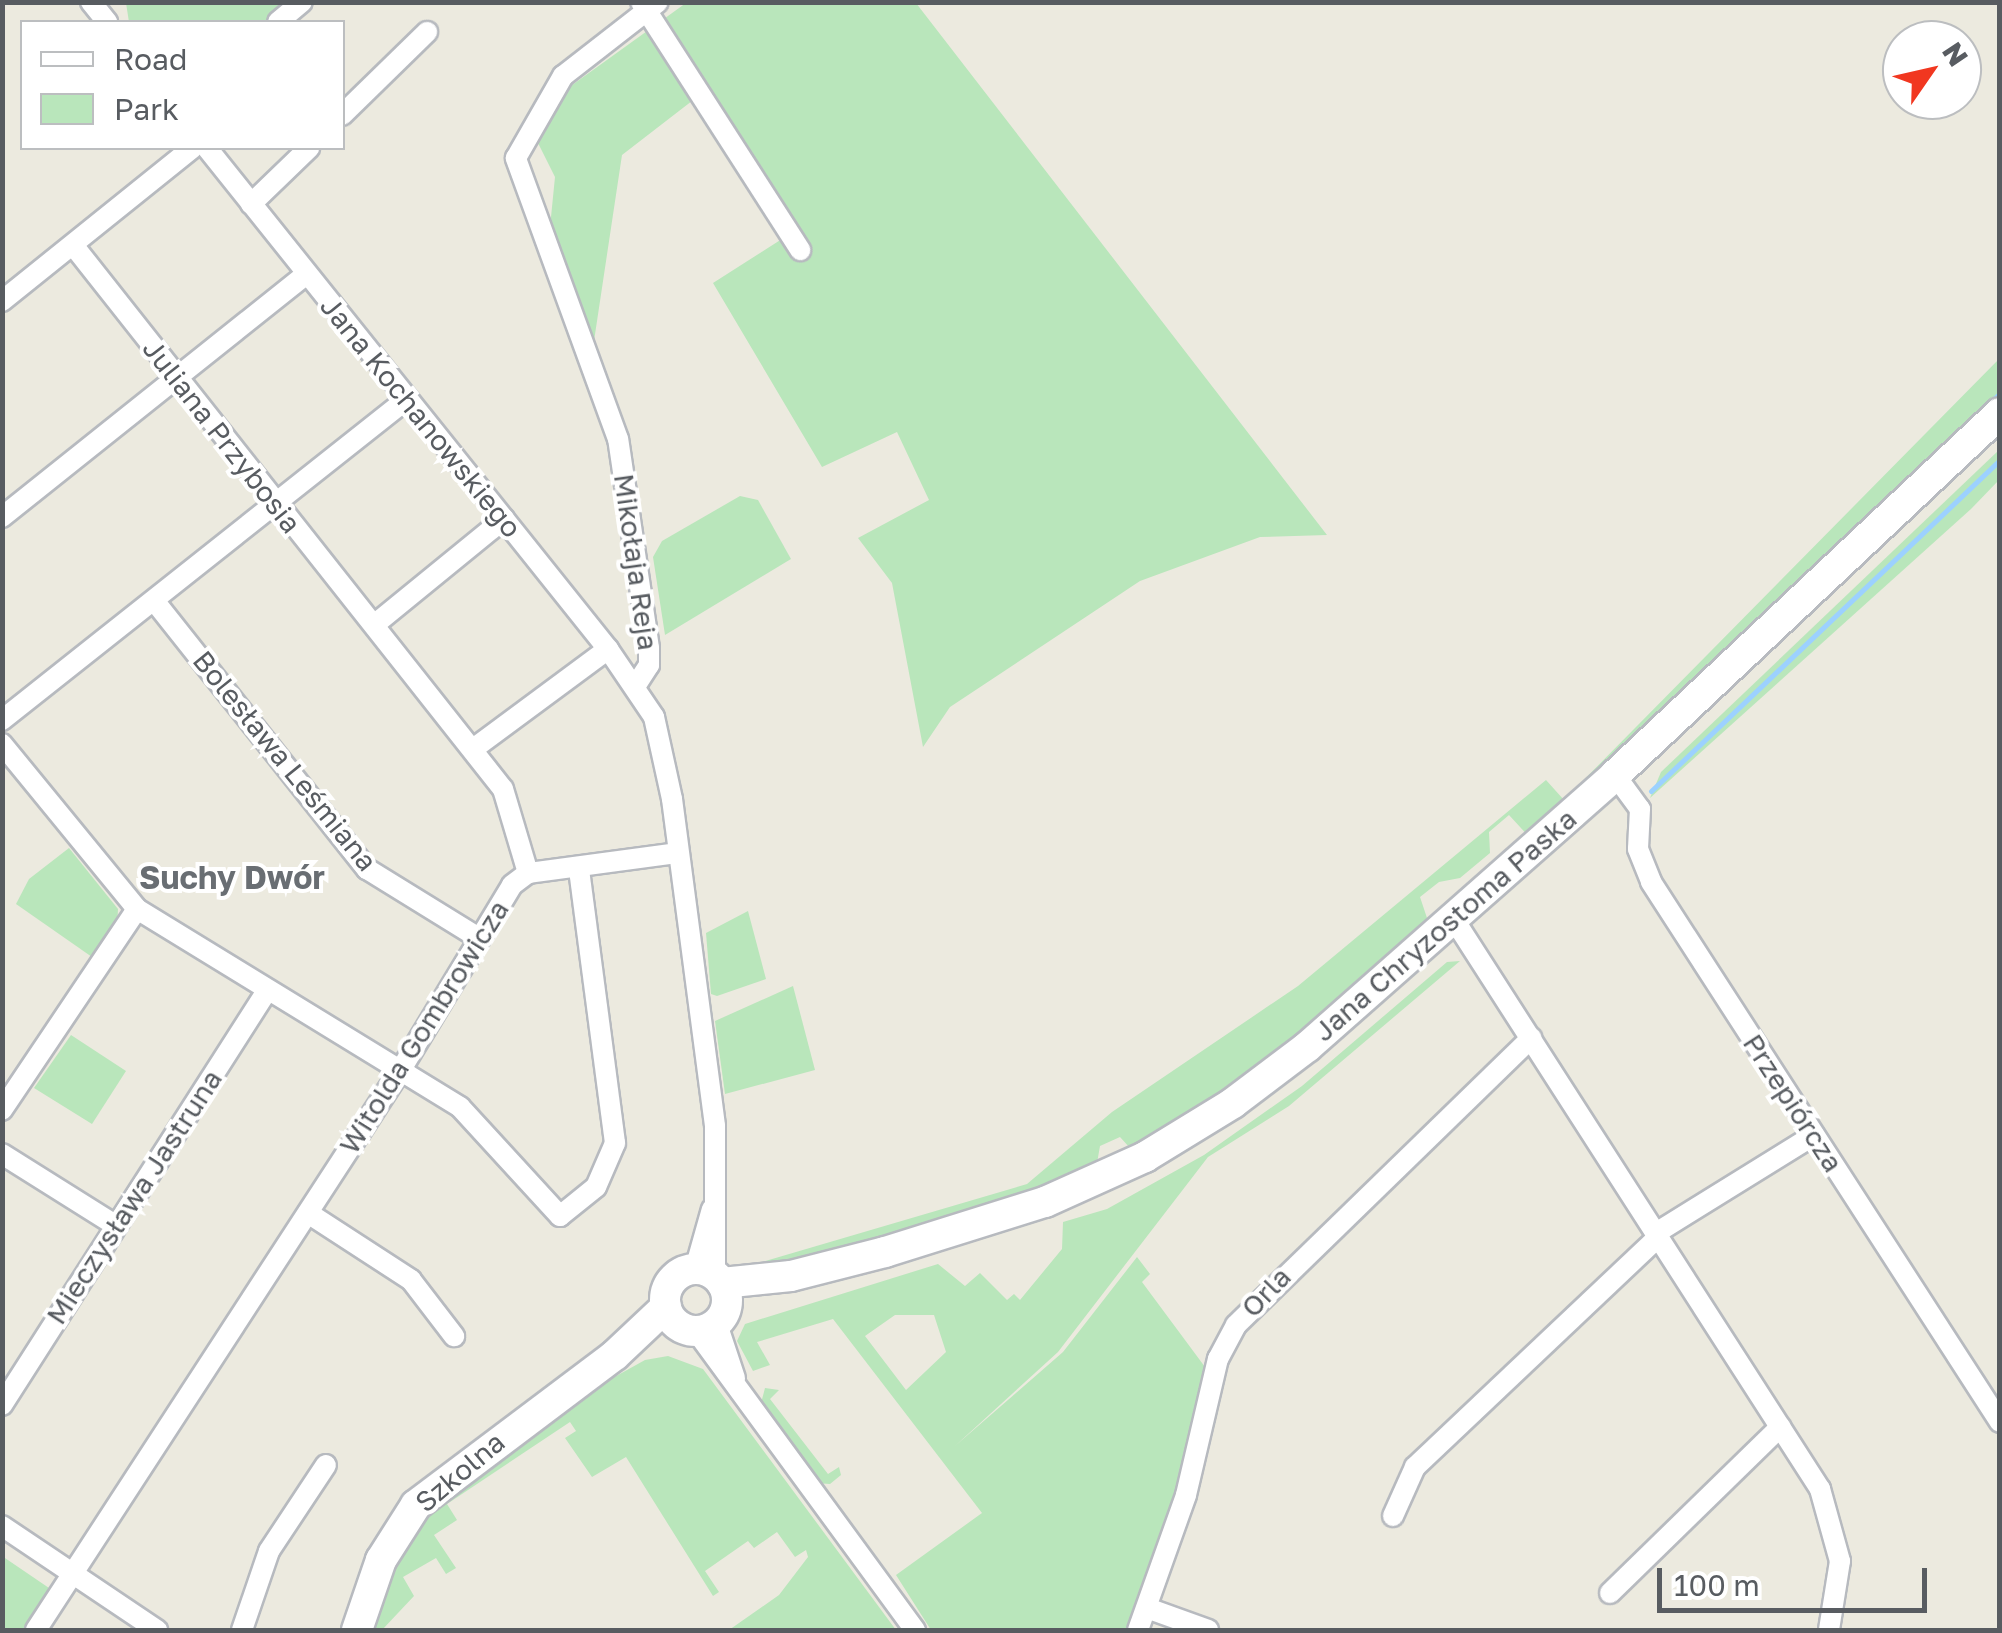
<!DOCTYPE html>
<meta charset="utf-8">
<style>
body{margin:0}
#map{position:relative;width:2002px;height:1633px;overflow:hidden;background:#eceadf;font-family:"Golos Text",sans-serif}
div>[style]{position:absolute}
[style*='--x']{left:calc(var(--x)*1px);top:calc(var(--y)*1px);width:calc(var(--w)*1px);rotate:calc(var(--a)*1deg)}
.green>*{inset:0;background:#b9e6bb}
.stream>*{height:5px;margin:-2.5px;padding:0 2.5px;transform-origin:2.5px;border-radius:2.5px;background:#9cd1ff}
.roads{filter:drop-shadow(2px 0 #b7babf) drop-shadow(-2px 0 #b7babf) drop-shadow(0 2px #b7babf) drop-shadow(0 -2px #b7babf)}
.street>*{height:20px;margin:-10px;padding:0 10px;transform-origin:10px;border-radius:10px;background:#fff}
.secondary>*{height:30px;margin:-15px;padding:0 15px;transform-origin:15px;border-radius:15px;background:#fff}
.secondary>.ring{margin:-15px;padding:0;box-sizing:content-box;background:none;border:30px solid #fff;border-radius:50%}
span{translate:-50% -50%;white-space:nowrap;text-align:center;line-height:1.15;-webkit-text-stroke:8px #fff;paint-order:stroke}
.street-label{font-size:28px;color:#585c61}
.quarter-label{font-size:32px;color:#696e73;font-weight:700}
.frame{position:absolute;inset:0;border:5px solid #585c61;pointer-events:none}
.legend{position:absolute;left:20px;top:20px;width:325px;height:130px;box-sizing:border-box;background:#fff;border:2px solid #bcbec0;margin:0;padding:12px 18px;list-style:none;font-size:30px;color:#585c61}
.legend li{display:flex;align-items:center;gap:20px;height:50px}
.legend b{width:50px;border:2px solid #bcbec0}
.north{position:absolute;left:1882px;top:20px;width:100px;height:100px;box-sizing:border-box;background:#fff;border:2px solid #bcbec0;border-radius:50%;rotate:56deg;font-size:28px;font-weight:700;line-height:40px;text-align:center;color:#585c61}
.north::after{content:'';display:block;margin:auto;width:35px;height:45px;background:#f13720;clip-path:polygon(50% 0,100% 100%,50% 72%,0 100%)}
.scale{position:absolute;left:1657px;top:1568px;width:270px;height:45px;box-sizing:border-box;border:5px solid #585c61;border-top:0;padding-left:12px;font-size:30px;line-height:35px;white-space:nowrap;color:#585c61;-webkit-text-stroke:8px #fff;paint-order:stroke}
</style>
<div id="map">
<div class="green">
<div style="clip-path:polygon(126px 3px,292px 3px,269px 22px,129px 22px)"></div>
<div style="clip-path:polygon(686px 3px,916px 3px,1327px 535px,1260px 537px,1140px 581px,950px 707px,923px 747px,892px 583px,858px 538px,929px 500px,897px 432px,822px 467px,713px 283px,796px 230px,701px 94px,622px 155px,594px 341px,550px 227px,555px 177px,538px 143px,568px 88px)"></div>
<div style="clip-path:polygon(1999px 359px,1999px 400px,1530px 838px,1509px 815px,1489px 832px,1490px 853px,1460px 878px,1439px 882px,1420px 897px,1428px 921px,1304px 1038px,1144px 1147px,1130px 1148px,1120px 1137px,1100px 1146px,1097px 1163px,1004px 1208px,763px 1268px,762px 1262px,1027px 1184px,1112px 1112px,1298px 986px,1546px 780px,1564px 800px)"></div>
<div style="clip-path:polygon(1999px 450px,1999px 480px,1971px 509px,1650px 798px,1661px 772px)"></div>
<div style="clip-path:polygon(740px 496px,758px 500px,791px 559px,665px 635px,653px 557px,662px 541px)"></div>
<div style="clip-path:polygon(69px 848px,118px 909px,117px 928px,92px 957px,16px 904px,29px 879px)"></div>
<div style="clip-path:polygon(748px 911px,766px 979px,717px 996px,711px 994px,706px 933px)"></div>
<div style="clip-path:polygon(evenodd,1460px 961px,1289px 1106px,1208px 1157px,1058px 1352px,955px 1446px,1063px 1352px,1137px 1257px,1150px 1274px,1142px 1282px,1205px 1367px,1173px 1512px,1128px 1630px,931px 1630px,896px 1575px,982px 1513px,833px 1319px,757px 1342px,770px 1365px,753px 1371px,737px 1341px,745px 1324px,938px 1264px,965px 1286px,980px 1273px,1007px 1300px,1014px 1294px,1020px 1300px,1062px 1249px,1063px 1222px,1107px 1209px,1204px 1155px,1302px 1086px,1447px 962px,1460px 961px,895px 1315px,934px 1315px,946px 1352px,906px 1390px,865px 1336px,895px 1315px)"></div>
<div style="clip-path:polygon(793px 986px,815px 1070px,725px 1094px,715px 1021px)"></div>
<div style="clip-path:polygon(71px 1035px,126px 1071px,92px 1124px,34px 1088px)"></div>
<div style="clip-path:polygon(668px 1356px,703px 1369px,896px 1630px,729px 1630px,779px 1595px,808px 1557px,806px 1550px,795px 1557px,777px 1532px,754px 1548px,748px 1541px,705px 1571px,719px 1592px,713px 1596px,626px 1457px,592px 1477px,565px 1438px,576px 1431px,570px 1422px,447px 1504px,457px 1520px,434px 1535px,456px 1568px,446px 1574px,436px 1558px,403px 1577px,414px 1596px,382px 1630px,368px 1630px,394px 1562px,432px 1505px,591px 1390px,645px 1360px)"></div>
<div style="clip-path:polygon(765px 1388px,779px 1390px,770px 1399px,828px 1474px,839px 1467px,841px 1475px,830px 1484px,815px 1483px,760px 1407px)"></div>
<div style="clip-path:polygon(2px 1556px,49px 1588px,25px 1630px,3px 1630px)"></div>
</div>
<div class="stream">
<div style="--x:1836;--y:547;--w:225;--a:-43.2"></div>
<div style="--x:1651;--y:791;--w:481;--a:-43.5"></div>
</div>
<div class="roads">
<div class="street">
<div style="--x:91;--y:2;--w:26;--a:51"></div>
<div style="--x:641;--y:2;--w:295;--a:57.3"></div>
<div style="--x:278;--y:22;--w:31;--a:-40"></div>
<div style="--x:342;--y:115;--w:119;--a:-44.3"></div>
<div style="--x:207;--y:148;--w:642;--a:51.33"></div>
<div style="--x:608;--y:649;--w:82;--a:55.9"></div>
<div style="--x:654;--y:717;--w:84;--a:77.6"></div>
<div style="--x:672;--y:799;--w:330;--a:82.5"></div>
<div style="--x:715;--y:1126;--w:150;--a:90"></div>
<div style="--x:251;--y:204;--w:81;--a:-44"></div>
<div style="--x:73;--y:245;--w:693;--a:51.68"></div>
<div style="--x:503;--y:789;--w:88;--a:73.4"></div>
<div style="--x:2;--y:301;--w:244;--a:-38.8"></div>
<div style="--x:2;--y:517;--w:389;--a:-38.6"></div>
<div style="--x:156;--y:603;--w:340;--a:51.6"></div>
<div style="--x:367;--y:869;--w:129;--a:31.7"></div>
<div style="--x:374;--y:625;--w:168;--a:-39.2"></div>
<div style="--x:636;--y:685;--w:24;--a:-57"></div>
<div style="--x:649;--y:665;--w:17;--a:-90"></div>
<div style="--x:649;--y:648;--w:211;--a:-98.4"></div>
<div style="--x:618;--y:439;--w:299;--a:-110"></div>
<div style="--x:516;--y:158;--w:95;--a:-60.2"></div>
<div style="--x:563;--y:76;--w:120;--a:-37.9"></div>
<div style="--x:2;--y:720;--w:517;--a:-38.4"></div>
<div style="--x:2;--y:744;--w:213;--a:50.7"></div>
<div style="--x:137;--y:909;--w:379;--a:31.5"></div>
<div style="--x:460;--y:1107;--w:148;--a:47.5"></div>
<div style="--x:560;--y:1216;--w:46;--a:-38.9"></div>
<div style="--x:596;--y:1187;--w:48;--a:-66.6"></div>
<div style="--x:615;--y:1143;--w:277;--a:-97.5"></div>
<div style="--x:473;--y:749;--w:168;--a:-36.5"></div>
<div style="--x:1615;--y:775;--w:42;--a:53.7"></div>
<div style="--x:1640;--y:809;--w:40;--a:92.9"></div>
<div style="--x:1638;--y:849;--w:35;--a:68"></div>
<div style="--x:1651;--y:882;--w:643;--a:57.13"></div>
<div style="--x:1453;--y:918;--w:679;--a:57.27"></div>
<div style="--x:1820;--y:1489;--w:75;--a:74.5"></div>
<div style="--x:1840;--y:1561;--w:70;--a:99.1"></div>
<div style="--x:2;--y:1110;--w:242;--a:-56.1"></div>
<div style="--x:2;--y:1154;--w:133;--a:32.1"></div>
<div style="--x:308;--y:1213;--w:123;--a:33"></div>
<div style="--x:411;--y:1280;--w:71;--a:52.5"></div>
<div style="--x:1656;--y:1233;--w:186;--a:-31.8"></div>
<div style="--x:695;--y:1269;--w:62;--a:-74.2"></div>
<div style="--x:717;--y:1324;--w:57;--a:71.6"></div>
<div style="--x:696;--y:1331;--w:371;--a:53.8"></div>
<div style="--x:2;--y:1405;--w:492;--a:-57.4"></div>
<div style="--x:1393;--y:1516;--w:54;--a:-65.8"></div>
<div style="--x:1415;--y:1467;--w:335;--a:-43.4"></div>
<div style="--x:2;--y:1526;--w:187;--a:33.9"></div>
<div style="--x:1610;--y:1593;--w:238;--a:-44.3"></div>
<div style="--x:1147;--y:1608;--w:65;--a:19.8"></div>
<div style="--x:36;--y:1630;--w:667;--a:-56.93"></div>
<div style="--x:400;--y:1071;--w:217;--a:-58.9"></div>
<div style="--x:512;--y:885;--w:20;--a:-37"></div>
<div style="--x:528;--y:873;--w:151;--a:-7.6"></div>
<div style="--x:242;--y:1630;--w:83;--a:-71.1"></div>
<div style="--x:269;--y:1551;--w:103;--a:-56.5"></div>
<div style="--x:1138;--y:1630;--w:143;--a:-70.4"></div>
<div style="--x:1186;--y:1495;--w:140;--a:-76.8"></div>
<div style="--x:1218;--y:1359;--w:38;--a:-62"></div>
<div style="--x:1236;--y:1325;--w:412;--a:-44.2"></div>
</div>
<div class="secondary">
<div class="ring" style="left:665px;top:1269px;width:32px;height:32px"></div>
<div style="--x:722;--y:1283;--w:69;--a:-5.8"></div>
<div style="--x:791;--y:1276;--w:97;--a:-14.3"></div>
<div style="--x:885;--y:1252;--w:168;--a:-17.4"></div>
<div style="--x:1045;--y:1202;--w:110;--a:-24.2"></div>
<div style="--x:1145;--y:1157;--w:103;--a:-31.5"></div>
<div style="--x:1233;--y:1103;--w:93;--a:-37.1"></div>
<div style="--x:1307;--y:1047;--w:411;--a:-41.4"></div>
<div style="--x:1615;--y:775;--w:528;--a:-43.24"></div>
<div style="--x:357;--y:1630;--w:74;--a:-71.1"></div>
<div style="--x:381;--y:1560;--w:65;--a:-57.5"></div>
<div style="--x:416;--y:1505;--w:249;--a:-37"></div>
<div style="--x:615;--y:1355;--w:70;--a:-43.3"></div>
</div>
</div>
<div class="street-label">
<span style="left:421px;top:417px;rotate:51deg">Jana Kochanowskiego</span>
<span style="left:222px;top:436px;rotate:52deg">Juliana Przybosia</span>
<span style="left:636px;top:562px;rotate:82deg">Mikołaja Reja</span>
<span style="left:285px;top:761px;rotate:51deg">Bolesława Leśmiana</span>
<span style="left:1445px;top:925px;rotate:-41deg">Jana Chryzostoma Paska</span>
<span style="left:424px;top:1027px;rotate:-58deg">Witolda Gombrowicza</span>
<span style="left:1793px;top:1103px;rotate:57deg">Przepiórcza</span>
<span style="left:134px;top:1197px;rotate:-57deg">Mieczysława Jastruna</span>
<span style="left:1266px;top:1292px;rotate:-46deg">Orla</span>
<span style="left:460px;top:1472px;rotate:-40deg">Szkolna</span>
</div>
<div class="quarter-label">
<span style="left:232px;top:877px">Suchy Dwór</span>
</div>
<div class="frame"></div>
<ul class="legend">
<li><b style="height:12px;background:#fff"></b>Road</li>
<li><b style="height:28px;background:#b9e6bb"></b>Park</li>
</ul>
<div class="north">N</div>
<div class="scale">100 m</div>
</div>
